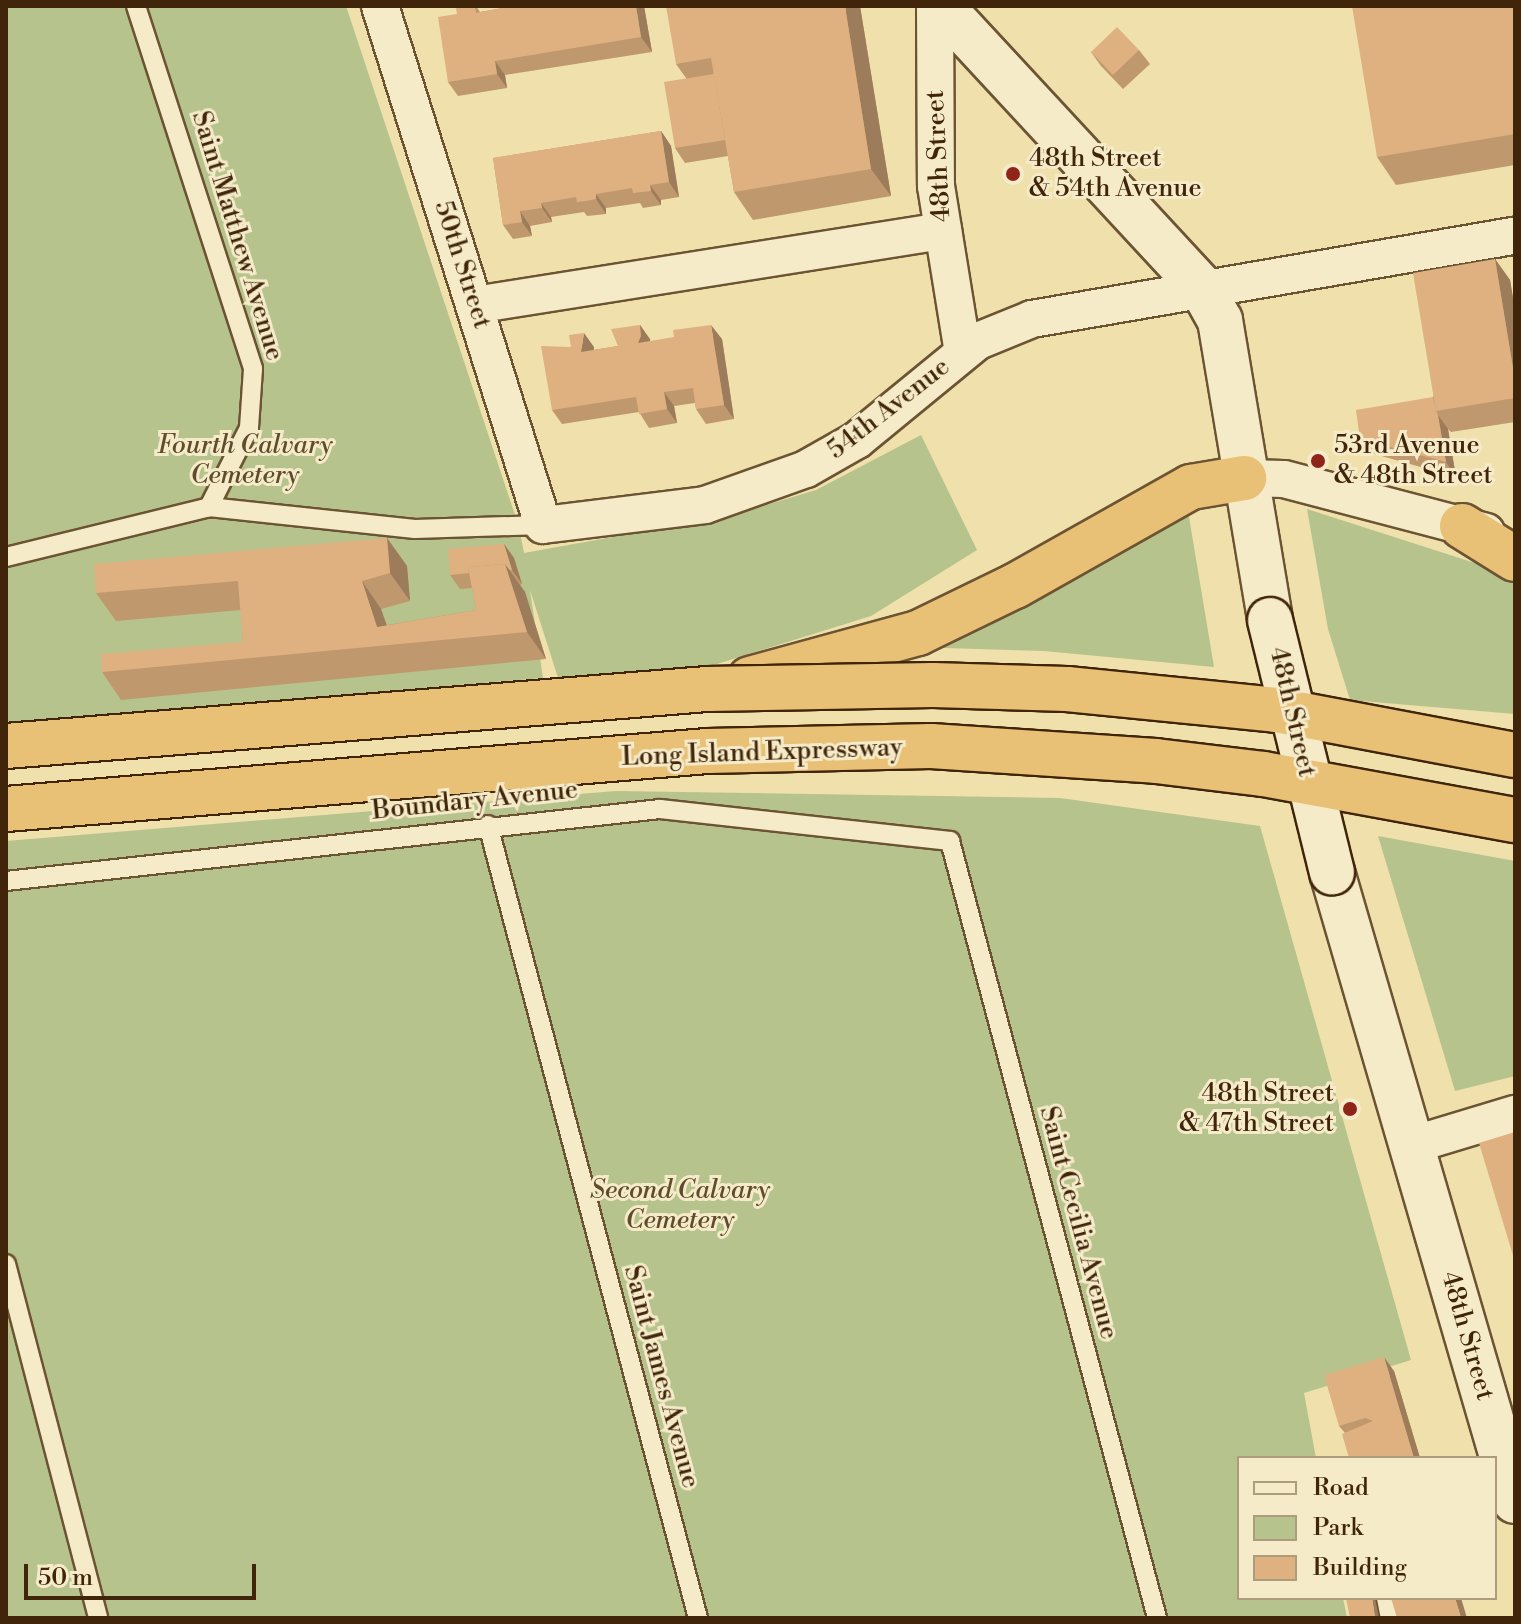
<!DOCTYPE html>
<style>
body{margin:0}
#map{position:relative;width:1521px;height:1624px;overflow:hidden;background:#efe0ac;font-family:"Libre Bodoni",serif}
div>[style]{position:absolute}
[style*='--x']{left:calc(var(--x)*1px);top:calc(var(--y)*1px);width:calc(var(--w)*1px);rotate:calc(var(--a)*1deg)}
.green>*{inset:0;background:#b6c38c}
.roads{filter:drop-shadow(2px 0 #6c5433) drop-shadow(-2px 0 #6c5433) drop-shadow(0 2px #6c5433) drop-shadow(0 -2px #6c5433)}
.lane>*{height:18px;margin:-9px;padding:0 9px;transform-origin:9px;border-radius:9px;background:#f5ebc9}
.street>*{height:36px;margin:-18px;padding:0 18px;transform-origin:18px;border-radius:18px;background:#f5ebc9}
.secondary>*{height:44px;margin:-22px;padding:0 22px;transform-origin:22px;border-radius:22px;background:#f5ebc9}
.highway>*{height:44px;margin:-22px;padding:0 22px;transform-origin:22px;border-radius:22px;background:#e8c076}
.bridges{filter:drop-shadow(2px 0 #41250b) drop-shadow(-2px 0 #41250b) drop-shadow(0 2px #41250b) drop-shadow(0 -2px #41250b)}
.secondary-bridge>*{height:44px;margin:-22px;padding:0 22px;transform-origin:22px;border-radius:22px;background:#f5ebc9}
.highway-bridge>*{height:44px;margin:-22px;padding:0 22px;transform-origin:22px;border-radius:22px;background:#e8c076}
.wall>*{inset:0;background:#c0986e}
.shaded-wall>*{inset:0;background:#9c7c5a}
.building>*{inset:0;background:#dfb180}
.dots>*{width:22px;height:22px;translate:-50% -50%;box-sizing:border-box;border:4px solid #f5ebc9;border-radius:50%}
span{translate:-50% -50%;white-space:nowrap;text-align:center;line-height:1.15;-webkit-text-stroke:6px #f5ebc9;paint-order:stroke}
.street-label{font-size:26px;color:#41250b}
.poi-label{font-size:26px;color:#41250b}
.left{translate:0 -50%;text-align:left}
.right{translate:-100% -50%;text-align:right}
.park-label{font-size:26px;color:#5e4c2b;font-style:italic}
.frame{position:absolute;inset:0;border:8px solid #41250b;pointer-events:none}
.legend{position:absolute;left:1237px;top:1456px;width:260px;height:144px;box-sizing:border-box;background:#f5ebc9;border:2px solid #ad9c7d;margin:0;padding:10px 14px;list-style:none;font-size:24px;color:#41250b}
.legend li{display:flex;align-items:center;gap:16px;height:40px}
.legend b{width:40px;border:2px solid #ad9c7d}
.scale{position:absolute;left:24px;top:1564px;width:232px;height:36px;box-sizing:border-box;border:4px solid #41250b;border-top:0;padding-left:10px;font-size:24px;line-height:28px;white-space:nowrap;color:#41250b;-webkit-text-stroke:6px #f5ebc9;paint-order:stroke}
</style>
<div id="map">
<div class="green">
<div style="clip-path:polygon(6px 6px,346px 6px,519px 527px,524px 553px,729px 516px,816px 490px,921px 435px,977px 550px,871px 616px,685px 674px,559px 681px,530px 590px,543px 678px,6px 723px)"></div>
<div style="clip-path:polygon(1307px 509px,1478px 564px,1515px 583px,1515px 714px,1350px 700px,1328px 629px)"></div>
<div style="clip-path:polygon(1188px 511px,1214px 667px,1044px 651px,913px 647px)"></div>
<div style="clip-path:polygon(616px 791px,1060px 798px,1260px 826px,1411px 1360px,1304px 1393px,1316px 1458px,1239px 1458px,1239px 1598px,1343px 1598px,1347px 1618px,6px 1618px,6px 841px)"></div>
<div style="clip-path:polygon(1378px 836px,1515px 861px,1515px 1076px,1455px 1091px)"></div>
</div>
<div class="roads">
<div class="lane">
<div style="--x:136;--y:6;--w:381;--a:72.1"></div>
<div style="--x:253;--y:369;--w:59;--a:93.9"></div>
<div style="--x:249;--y:428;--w:89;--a:116.9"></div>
<div style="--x:6;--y:557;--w:209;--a:-13.8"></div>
<div style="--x:209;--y:507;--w:207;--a:6.1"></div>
<div style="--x:415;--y:529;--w:128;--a:-1.8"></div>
<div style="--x:488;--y:825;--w:820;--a:75.17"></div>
<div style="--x:6;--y:881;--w:658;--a:-6.28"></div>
<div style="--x:660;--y:809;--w:292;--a:6.3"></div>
<div style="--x:950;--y:841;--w:804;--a:75.08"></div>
<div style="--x:6;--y:1264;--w:366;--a:75.4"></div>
<div style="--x:1386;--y:1598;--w:20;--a:79"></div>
</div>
<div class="street">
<div style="--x:380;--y:6;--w:544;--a:72.56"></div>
<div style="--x:543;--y:525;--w:163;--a:-7"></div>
<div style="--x:705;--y:505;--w:107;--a:-19.6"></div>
<div style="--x:806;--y:469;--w:59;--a:-29.6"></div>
<div style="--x:857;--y:440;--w:156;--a:-39.3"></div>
<div style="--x:978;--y:341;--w:58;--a:-22.2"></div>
<div style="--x:1032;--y:319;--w:490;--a:-9.8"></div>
<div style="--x:935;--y:6;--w:180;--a:89.7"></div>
<div style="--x:936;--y:186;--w:168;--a:80.8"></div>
<div style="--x:475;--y:305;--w:474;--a:-9"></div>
<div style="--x:1244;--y:478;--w:40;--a:1.4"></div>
<div style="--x:1284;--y:479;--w:209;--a:14.7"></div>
<div style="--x:1412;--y:1145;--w:108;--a:-16.8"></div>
</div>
<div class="secondary">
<div style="--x:941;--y:6;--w:384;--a:47.2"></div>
<div style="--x:1202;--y:288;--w:37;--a:61"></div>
<div style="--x:1220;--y:320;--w:304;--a:80.5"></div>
<div style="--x:1332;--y:872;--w:655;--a:73.78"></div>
</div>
<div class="highway">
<div style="--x:1462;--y:526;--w:62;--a:31.9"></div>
<div style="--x:750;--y:679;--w:174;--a:-15.3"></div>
<div style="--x:918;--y:633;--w:108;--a:-25.9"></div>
<div style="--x:1015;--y:586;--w:202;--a:-29.4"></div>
<div style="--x:1191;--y:487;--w:54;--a:-9.6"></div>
</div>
</div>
<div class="bridges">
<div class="secondary-bridge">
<div style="--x:1270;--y:620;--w:260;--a:76.2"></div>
</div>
<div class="highway-bridge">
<div style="--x:6;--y:746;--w:703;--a:-4.65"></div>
<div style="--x:707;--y:689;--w:226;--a:-1"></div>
<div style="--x:933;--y:685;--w:134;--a:1.7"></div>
<div style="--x:1067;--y:689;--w:210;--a:5.7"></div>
<div style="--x:1276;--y:710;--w:243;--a:10.7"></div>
<div style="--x:6;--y:809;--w:703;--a:-4.73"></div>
<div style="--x:707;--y:751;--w:224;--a:-1.3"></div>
<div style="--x:931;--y:746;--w:225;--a:3.8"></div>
<div style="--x:1156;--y:761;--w:109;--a:6.9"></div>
<div style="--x:1264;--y:774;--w:255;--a:10.4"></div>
</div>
</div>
<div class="wall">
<div style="clip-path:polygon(476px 6px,480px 12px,513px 6px,644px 6px,652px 52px,505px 75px,507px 88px,458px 96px,448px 82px,457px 14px)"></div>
<div style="clip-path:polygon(860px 6px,891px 196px,753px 220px,734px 192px,728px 156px,685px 163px,675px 148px,686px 78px,676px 64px)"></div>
<div style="clip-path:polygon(1515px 6px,1515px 165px,1396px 185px,1377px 157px)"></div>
<div style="clip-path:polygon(1139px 50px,1150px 64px,1123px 89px,1101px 66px,1091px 52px)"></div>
<div style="clip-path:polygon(661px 131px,671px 146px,679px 197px,661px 200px,661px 205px,643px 208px,640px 203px,606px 208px,606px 214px,597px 215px,587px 216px,584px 212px,551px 217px,552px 222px,530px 226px,532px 236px,513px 239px,503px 225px,493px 158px)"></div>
<div style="clip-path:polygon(1495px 259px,1510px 280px,1515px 310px,1515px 422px,1451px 432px,1448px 429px,1456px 477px,1371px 453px,1360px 439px,1433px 397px)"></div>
<div style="clip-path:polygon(640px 325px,650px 341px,722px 339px,734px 419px,706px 424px,696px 409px,695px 403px,674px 406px,677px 423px,649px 428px,639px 412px,562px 424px,552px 410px,571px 347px,594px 347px,593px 350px,618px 346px)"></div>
<div style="clip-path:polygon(387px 538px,407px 566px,410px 601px,381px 609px,387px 625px,476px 610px,472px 588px,460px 589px,450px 575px,504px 544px,514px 558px,522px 584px,520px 585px,525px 592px,546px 659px,121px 700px,102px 672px,243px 642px,241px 610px,116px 621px,96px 593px)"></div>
<div style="clip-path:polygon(1394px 1371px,1420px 1458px,1345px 1433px,1339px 1426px)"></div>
</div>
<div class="shaded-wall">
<div style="clip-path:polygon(636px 6px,644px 6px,652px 52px,641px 37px)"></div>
<div style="clip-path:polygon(845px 6px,860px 6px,891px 196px,871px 169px)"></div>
<div style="clip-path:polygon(495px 61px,505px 75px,507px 88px,497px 74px)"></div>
<div style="clip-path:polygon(661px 131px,671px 146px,679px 197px,669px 182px)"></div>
<div style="clip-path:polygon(650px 185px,661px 200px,661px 205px,651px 191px)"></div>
<div style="clip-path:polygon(596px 194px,606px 208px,606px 214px,596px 199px)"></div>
<div style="clip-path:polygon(541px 203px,551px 217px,552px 222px,542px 208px)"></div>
<div style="clip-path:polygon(520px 211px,530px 226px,532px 236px,522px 222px)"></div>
<div style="clip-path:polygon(1495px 259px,1510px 280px,1515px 310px,1515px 380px)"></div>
<div style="clip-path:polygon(640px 325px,650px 339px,651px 350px,638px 343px)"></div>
<div style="clip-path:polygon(711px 325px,722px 339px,734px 419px,724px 405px)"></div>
<div style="clip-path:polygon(584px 333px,594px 347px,592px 366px,581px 352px)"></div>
<div style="clip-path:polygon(664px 392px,674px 406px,677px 423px,667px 409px)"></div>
<div style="clip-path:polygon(1438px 415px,1448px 429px,1456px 477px,1446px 462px)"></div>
<div style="clip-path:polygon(387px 538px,407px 566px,410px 601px,390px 573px)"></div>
<div style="clip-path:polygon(504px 544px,514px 558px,522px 584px,512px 570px)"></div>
<div style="clip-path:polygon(505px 564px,525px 592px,546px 659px,527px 632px)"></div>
<div style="clip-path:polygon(362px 581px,381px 609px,393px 644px,377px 627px)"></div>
<div style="clip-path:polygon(1384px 1357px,1394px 1371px,1420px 1458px,1414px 1458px)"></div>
<div style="clip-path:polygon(1372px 1598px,1375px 1598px,1379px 1618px,1375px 1618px)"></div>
<div style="clip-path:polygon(1455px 1598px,1461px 1598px,1467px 1618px,1461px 1618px)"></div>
</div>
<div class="building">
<div style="clip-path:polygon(465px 6px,475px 6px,476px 13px,513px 6px,636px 6px,641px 37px,495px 61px,497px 74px,448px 82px,438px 17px,457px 14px,456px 8px)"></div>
<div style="clip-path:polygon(666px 6px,845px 6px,871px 169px,734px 192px,711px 58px,676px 64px)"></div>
<div style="clip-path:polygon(1352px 6px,1515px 6px,1515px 134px,1377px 157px)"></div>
<div style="clip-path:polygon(1117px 27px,1139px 50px,1113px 75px,1091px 52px)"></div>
<div style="clip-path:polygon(714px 74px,725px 140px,675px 148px,664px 82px)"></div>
<div style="clip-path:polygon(661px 131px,669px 182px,650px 185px,651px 191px,633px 193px,632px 188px,596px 194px,596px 199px,586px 201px,577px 202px,576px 197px,541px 203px,542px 208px,520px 211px,522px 222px,503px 225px,493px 158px)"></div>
<div style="clip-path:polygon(1495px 259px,1515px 380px,1515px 398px,1436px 411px,1413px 273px)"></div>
<div style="clip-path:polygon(640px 325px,641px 336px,638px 343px,674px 337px,673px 330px,711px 325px,724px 405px,696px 409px,693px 388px,664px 392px,667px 409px,639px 414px,636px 397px,552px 410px,541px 346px,571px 347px,569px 335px,584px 333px,581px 352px,618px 346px,611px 329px)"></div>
<div style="clip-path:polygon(1433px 397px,1436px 411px,1438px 415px,1446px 462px,1360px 439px,1356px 410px)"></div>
<div style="clip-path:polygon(387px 538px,390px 573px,362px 581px,377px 627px,476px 610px,468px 567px,505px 564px,527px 632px,102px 672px,101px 654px,243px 642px,238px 581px,96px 593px,94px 564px)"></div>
<div style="clip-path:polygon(504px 544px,512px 570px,510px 570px,505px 564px,468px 567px,469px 573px,450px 575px,448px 549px)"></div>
<div style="clip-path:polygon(1515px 1132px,1515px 1262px,1479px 1143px)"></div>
<div style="clip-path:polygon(1384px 1357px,1414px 1458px,1349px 1458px,1342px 1434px,1373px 1421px,1365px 1418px,1339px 1426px,1324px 1375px)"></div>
<div style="clip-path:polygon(1346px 1598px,1372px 1598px,1375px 1618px,1350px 1618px)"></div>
<div style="clip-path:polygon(1391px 1598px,1455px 1598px,1461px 1618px,1397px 1618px)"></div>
</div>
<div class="dots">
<div style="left:1013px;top:174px;background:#8f2418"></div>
<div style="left:1318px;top:461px;background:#8f2418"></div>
<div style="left:1350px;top:1109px;background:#8f2418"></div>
</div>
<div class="street-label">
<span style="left:939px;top:156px;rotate:-93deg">48th Street</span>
<span style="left:237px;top:236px;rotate:73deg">Saint Matthew Avenue</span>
<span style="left:462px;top:265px;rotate:72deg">50th Street</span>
<span style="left:889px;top:409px;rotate:-38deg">54th Avenue</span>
<span style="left:1292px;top:712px;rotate:77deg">48th Street</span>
<span style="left:762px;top:753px;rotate:-2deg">Long Island Expressway</span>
<span style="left:475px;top:801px;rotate:-6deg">Boundary Avenue</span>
<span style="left:1078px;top:1223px;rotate:75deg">Saint Cecilia Avenue</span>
<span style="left:1467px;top:1336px;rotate:74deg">48th Street</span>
<span style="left:661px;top:1377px;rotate:75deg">Saint James Avenue</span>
</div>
<div class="poi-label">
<span class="left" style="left:1029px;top:174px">48th Street<br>&amp; 54th Avenue</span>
<span class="left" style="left:1334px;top:461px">53rd Avenue<br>&amp; 48th Street</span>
<span class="right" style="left:1334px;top:1109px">48th Street<br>&amp; 47th Street</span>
</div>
<div class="park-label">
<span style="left:245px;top:461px">Fourth Calvary<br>Cemetery</span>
<span style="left:680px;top:1206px">Second Calvary<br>Cemetery</span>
</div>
<div class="frame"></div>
<ul class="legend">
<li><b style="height:10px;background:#f5ebc9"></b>Road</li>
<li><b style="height:22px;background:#b6c38c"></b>Park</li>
<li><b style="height:22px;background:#dfb180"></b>Building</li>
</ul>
<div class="scale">50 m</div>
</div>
